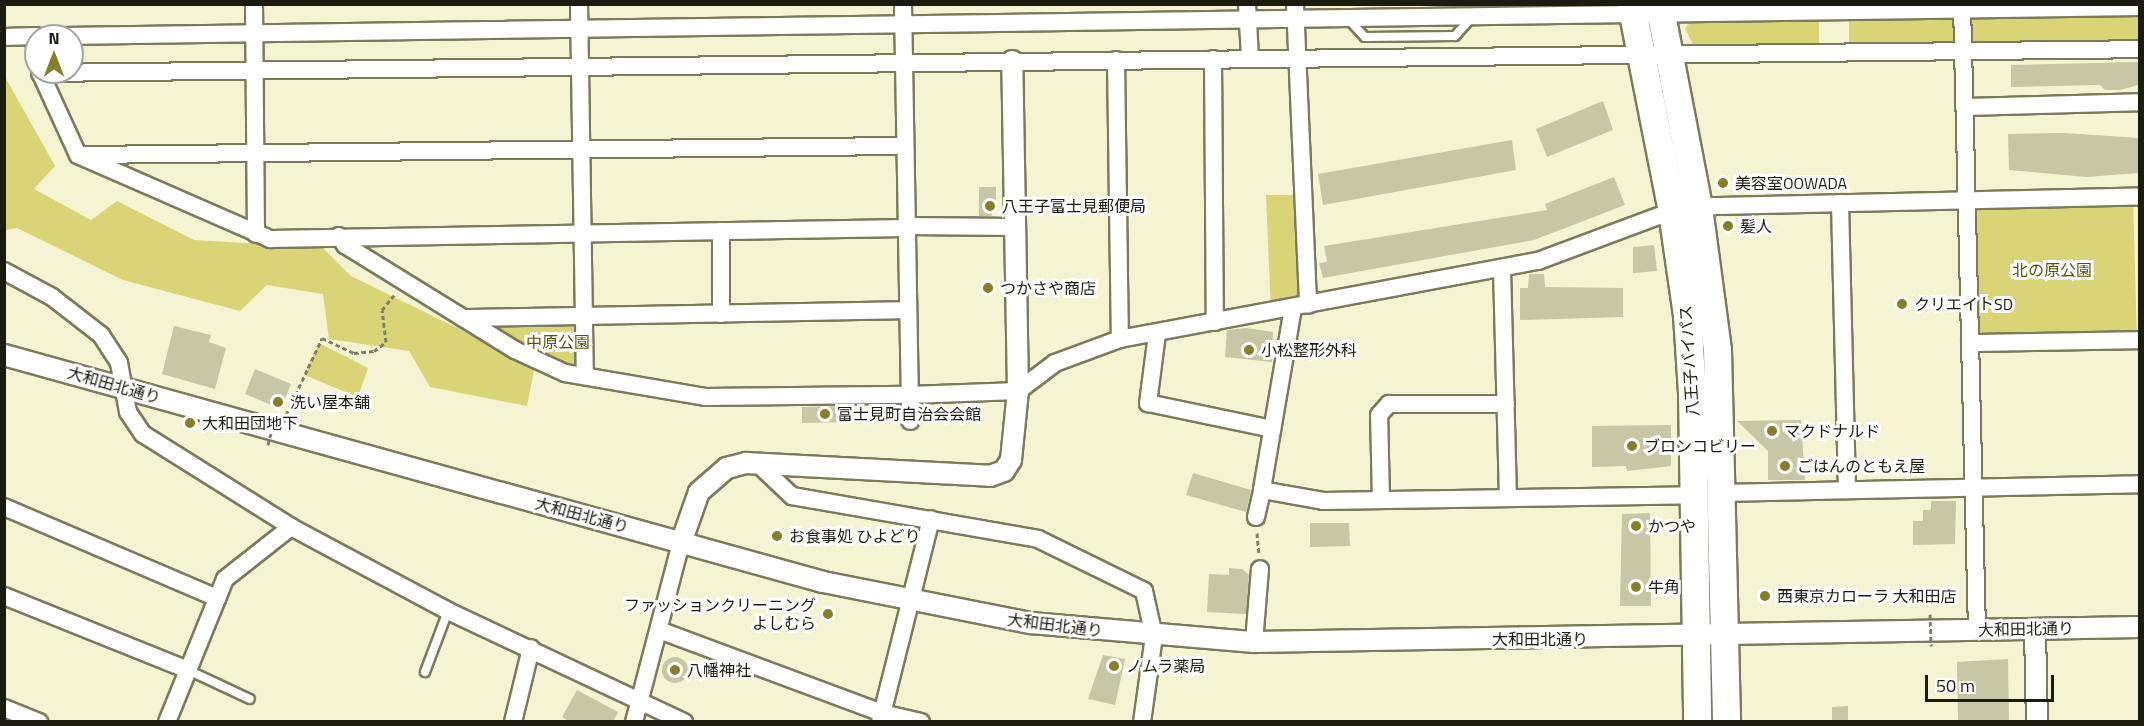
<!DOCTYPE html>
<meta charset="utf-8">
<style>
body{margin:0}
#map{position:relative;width:2144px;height:726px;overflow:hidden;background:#f5f4d2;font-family:"Titillium Web","Noto Sans JP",sans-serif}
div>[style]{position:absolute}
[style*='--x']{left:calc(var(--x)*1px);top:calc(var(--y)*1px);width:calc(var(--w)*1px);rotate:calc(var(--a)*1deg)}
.green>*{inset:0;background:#d9d475}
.building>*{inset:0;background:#c7c6a5}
.round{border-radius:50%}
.path>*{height:3px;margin-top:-1.5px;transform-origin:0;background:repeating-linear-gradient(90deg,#7f7f69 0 4.5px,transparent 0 7.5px)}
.roads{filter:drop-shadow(2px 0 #7b7a5c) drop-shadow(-2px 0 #7b7a5c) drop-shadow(0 2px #7b7a5c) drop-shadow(0 -2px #7b7a5c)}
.service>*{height:8px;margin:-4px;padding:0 4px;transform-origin:4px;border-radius:4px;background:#fff}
.minor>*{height:16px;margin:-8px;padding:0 8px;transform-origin:8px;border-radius:8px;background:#fff}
.tertiary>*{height:20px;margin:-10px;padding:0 10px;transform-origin:10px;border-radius:10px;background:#fff}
.trunk>*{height:27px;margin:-13.5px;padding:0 13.5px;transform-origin:13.5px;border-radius:13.5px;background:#fff}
.path-bridge>*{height:3px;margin-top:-1.5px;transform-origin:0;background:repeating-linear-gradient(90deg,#7f7f69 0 4.5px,transparent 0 7.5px)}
.dots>*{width:16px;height:16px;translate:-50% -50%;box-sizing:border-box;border:3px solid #fff;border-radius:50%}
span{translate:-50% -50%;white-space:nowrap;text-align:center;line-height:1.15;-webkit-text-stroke:6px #fff;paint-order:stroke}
.poi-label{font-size:16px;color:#1b1b0f}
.left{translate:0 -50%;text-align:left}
.right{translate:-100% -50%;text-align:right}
.park-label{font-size:16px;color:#5a5607}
.street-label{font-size:16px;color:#1b1b0f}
.frame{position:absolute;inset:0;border:6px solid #1b1b0f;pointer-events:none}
.north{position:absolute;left:24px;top:24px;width:60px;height:60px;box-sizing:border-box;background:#fff;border:2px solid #a4a49f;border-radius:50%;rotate:0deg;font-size:16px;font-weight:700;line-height:24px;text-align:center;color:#1b1b0f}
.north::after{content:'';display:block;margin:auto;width:21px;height:27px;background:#858027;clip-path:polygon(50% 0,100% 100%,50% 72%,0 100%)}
.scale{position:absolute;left:1925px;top:675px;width:129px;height:27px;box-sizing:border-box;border:3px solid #1b1b0f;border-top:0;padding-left:8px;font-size:18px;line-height:21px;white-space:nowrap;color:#1b1b0f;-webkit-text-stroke:4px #fff;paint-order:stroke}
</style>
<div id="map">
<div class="green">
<div style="clip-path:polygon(evenodd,2139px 13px,2140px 46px,1695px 49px,1685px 28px,1692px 21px,2139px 13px,1819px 20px,1849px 20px,1849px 46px,1819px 47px,1819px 20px)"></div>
<div style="clip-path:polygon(4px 75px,55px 166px,34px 189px,91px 220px,117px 201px,194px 240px,323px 248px,351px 276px,535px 366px,527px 406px,430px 387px,409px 351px,329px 339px,323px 294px,267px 285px,240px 311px,123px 280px,17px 228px,5px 230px)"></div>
<div style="clip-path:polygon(1266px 195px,1303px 195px,1308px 305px,1271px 312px)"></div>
<div style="clip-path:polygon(2133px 197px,2137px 340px,1970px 343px,1966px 200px)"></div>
<div style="clip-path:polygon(583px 315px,585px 376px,463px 318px)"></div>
<div style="clip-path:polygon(319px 343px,368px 368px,358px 397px,304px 375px)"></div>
</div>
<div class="building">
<div style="clip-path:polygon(2139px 62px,2139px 85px,2120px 90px,2105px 90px,2100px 85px,2011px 87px,2011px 65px)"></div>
<div style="clip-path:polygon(1603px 101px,1613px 130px,1547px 157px,1536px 129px)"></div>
<div style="clip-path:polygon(2064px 133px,2139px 138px,2139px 173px,2086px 177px,2009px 170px,2008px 134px)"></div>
<div style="clip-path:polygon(1512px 140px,1516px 170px,1323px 205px,1318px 174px)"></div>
<div style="clip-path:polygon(1614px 177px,1625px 205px,1534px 240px,1323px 278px,1319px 263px,1327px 262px,1324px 246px,1547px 210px,1545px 204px)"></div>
<div style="clip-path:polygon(979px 187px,996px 187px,996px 209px,991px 216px,979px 216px)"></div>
<div style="clip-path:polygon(1654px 245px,1657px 271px,1633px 273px,1633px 247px)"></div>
<div style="clip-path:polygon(1529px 274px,1544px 274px,1545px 287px,1623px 288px,1623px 317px,1520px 320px,1520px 288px,1528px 288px)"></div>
<div style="clip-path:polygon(174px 326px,211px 335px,209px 342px,226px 348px,215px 389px,162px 374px)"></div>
<div style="clip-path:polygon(1246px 328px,1273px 332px,1272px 362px,1225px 357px,1227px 330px)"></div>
<div style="clip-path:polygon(255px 369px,291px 384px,281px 409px,245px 394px)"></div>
<div style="clip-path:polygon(848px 406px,849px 422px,802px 423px,802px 407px)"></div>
<div style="clip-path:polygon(1801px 420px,1805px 480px,1768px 480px,1768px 451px,1737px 421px)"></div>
<div style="clip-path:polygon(1671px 425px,1671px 466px,1627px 471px,1626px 466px,1592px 467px,1592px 426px)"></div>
<div style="clip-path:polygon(1193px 473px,1251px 490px,1246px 512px,1186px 495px)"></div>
<div style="clip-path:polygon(1931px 501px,1956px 501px,1955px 544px,1913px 545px,1913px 521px,1923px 521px,1923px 510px,1931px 510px)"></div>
<div style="clip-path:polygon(1650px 513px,1651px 606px,1620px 606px,1622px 514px)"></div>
<div style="clip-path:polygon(1310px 523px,1349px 523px,1350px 546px,1310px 547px)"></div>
<div style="clip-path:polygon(1229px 568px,1242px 569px,1249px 575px,1246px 614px,1207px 612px,1209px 574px,1229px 575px)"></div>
<div style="clip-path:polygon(1103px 655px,1125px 659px,1115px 705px,1088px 699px)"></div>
<div class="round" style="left:662px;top:657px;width:26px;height:26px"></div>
<div style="clip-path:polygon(2008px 659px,2009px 722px,1958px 722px,1957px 662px)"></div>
<div style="clip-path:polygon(577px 690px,618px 712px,613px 722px,571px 722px,562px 717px)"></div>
<div style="clip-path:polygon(1848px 706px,1848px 722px,1832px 722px,1832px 707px)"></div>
</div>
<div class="path">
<div style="--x:286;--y:415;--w:85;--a:-64.9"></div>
<div style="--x:322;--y:338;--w:35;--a:25"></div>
<div style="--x:354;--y:353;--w:20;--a:-6"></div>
<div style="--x:374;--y:351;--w:15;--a:-37"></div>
<div style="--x:386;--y:342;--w:32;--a:-97"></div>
<div style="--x:382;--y:310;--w:21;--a:-51"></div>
<div style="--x:1257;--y:533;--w:21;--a:85"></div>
</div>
<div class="roads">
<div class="service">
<div style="--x:1349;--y:20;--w:23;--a:47"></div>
<div style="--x:1365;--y:37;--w:90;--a:-0.6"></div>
<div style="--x:1455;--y:36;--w:24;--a:-48"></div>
<div style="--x:188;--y:670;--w:68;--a:25.1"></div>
<div style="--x:425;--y:672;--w:65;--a:-69.3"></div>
</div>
<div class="minor">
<div style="--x:254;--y:4;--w:230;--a:89.5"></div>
<div style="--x:579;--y:4;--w:372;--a:89.1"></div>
<div style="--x:903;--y:4;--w:417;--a:89"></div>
<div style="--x:1247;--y:4;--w:53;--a:86.8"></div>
<div style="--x:1295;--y:4;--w:301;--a:87.5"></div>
<div style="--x:1962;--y:4;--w:626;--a:88.63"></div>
<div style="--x:64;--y:36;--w:2076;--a:-0.8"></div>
<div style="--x:4;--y:37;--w:32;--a:-2"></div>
<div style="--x:33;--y:37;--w:14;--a:78"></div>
<div style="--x:1213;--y:59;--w:263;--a:89.6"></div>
<div style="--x:1116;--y:60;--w:279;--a:89.2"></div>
<div style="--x:40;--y:72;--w:91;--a:65.4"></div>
<div style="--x:78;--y:155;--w:210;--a:23.6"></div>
<div style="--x:270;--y:239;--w:636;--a:-0.99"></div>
<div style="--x:40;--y:73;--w:2100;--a:-0.65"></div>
<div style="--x:1965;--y:107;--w:175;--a:-1.6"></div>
<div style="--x:82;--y:155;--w:823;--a:-0.63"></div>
<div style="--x:1840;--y:203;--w:286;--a:88.6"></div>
<div style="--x:906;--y:226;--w:109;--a:0.5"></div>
<div style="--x:721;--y:231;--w:83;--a:90"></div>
<div style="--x:339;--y:236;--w:11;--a:56"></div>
<div style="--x:345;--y:245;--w:200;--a:31.7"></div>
<div style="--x:515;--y:350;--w:55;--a:24.7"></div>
<div style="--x:565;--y:373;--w:142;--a:9.7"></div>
<div style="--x:705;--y:397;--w:204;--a:-0.6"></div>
<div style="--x:909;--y:395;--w:109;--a:-2.1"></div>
<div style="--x:1018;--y:391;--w:46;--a:-37.1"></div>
<div style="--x:1055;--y:363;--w:69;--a:-20.3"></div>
<div style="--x:1120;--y:339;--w:425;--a:-10.6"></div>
<div style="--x:1538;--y:261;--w:143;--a:-20.5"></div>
<div style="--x:1672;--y:211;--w:43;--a:-6.6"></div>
<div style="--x:1715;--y:206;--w:425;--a:-1.3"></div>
<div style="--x:1502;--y:269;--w:228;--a:88.5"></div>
<div style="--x:4;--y:271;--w:55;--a:28.4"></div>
<div style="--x:52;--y:297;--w:62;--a:37.8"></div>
<div style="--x:101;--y:335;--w:33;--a:57"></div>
<div style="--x:119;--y:363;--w:50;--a:79.6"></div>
<div style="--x:128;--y:412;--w:27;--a:56"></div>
<div style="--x:143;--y:434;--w:175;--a:32.1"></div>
<div style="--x:291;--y:527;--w:178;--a:28.1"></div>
<div style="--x:448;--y:611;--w:261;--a:25.2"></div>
<div style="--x:1293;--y:308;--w:185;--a:99.7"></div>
<div style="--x:1262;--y:490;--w:62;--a:10.2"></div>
<div style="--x:1323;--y:501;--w:372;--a:-0.9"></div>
<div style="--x:463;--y:318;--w:444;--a:-1"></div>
<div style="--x:1157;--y:334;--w:70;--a:97.4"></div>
<div style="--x:1148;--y:403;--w:127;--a:11.8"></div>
<div style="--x:1970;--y:343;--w:170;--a:-1"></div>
<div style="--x:756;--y:462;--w:50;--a:43.4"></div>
<div style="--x:792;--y:496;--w:250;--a:9.9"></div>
<div style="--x:1038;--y:539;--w:118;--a:26.1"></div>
<div style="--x:1144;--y:591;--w:46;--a:77.5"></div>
<div style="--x:1154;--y:636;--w:87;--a:97.9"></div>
<div style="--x:1722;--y:493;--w:418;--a:-1.2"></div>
<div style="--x:1381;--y:500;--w:85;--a:-91.3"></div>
<div style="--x:1379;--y:415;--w:15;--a:-48"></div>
<div style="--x:1389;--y:404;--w:117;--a:0"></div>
<div style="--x:4;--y:507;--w:232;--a:23.1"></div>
<div style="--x:1256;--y:517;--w:28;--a:-77"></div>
<div style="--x:4;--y:596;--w:198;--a:21.9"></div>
<div style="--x:659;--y:630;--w:238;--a:20.4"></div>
<div style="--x:882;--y:713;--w:40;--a:13"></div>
<div style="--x:1254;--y:642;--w:73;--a:-85.3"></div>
<div style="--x:4;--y:708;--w:38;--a:22"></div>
<div style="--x:167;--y:722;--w:154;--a:-67.9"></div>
<div style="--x:225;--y:579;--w:84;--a:-38.2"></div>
<div style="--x:513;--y:722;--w:76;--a:-76.3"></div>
<div style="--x:634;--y:722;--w:185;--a:-75.3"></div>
<div style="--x:880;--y:722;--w:209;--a:-75.9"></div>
</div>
<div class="tertiary">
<div style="--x:4;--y:355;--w:850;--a:15.49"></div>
<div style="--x:823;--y:582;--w:212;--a:11.2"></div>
<div style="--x:1031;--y:623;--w:224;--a:4.9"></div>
<div style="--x:1254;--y:642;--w:886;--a:-0.97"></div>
<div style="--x:681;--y:543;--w:54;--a:-70.6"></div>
<div style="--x:699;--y:492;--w:37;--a:-41"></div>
<div style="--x:727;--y:468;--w:20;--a:-15"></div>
<div style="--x:746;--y:463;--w:244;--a:3"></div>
<div style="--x:990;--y:476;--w:15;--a:-20"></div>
<div style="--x:1004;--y:471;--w:13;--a:-58"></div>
<div style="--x:1011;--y:460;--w:69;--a:-84.2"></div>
<div style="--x:1018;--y:391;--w:330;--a:-91"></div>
<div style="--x:2035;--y:629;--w:93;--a:88.8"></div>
</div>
<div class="trunk">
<div style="--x:1631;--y:4;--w:211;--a:78.8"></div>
<div style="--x:1672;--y:211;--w:105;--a:81.8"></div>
<div style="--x:1687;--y:315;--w:77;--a:86.3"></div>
<div style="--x:1692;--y:392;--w:330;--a:89.1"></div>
<div style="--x:1659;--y:4;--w:207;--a:79.1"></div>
<div style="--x:1698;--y:207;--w:144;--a:82.4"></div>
<div style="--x:1717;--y:350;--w:372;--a:88.6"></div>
</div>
</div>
<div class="path-bridge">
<div style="--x:268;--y:445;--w:32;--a:-76"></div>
<div style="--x:1930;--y:614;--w:32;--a:88"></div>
</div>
<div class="dots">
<div style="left:1723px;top:183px;background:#858027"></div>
<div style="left:990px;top:206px;background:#858027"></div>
<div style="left:1728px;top:226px;background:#858027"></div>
<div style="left:988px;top:288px;background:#858027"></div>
<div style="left:1902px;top:304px;background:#858027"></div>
<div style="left:1249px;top:350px;background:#858027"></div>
<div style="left:278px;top:402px;background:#858027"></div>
<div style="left:825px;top:414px;background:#858027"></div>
<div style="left:190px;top:423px;background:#858027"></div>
<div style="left:1772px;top:431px;background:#858027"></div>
<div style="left:1632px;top:446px;background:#858027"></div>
<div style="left:1785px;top:466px;background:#858027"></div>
<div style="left:1636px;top:526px;background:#858027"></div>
<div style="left:777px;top:536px;background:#858027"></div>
<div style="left:1636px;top:587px;background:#858027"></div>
<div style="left:1765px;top:596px;background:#858027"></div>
<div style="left:828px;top:614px;background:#858027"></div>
<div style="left:1114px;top:666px;background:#858027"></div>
<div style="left:675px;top:670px;background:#858027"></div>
</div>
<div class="poi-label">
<span class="left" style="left:1735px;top:183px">美容室OOWADA</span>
<span class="left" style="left:1002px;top:206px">八王子富士見郵便局</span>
<span class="left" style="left:1740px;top:226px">髪人</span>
<span class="left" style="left:1000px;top:288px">つかさや商店</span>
<span class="left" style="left:1914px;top:304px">クリエイトSD</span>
<span class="left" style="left:1261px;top:350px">小松整形外科</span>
<span class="left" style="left:290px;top:402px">洗い屋本舗</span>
<span class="left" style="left:837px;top:414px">富士見町自治会会館</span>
<span class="left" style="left:202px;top:423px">大和田団地下</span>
<span class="left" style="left:1784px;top:431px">マクドナルド</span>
<span class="left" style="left:1644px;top:446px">ブロンコビリー</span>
<span class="left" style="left:1797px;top:466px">ごはんのともえ屋</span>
<span class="left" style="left:1648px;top:526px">かつや</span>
<span class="left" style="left:789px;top:536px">お食事処 ひよどり</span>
<span class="left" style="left:1648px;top:587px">牛角</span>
<span class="left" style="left:1777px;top:596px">西東京カローラ 大和田店</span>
<span class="right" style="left:816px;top:614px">ファッションクリーニング<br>よしむら</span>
<span class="left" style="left:1126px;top:666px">ノムラ薬局</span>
<span class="left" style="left:687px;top:670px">八幡神社</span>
</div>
<div class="park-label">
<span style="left:2052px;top:270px">北の原公園</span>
<span style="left:558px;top:342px">中原公園</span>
</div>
<div class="street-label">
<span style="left:1689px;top:361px;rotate:-94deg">八王子バイパス</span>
<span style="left:114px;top:385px;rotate:16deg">大和田北通り</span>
<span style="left:582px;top:515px;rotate:15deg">大和田北通り</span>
<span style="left:1055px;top:625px;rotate:7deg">大和田北通り</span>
<span style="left:2026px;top:629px;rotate:-1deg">大和田北通り</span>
<span style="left:1540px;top:639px">大和田北通り</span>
</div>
<div class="frame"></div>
<div class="north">N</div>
<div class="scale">50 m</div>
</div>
